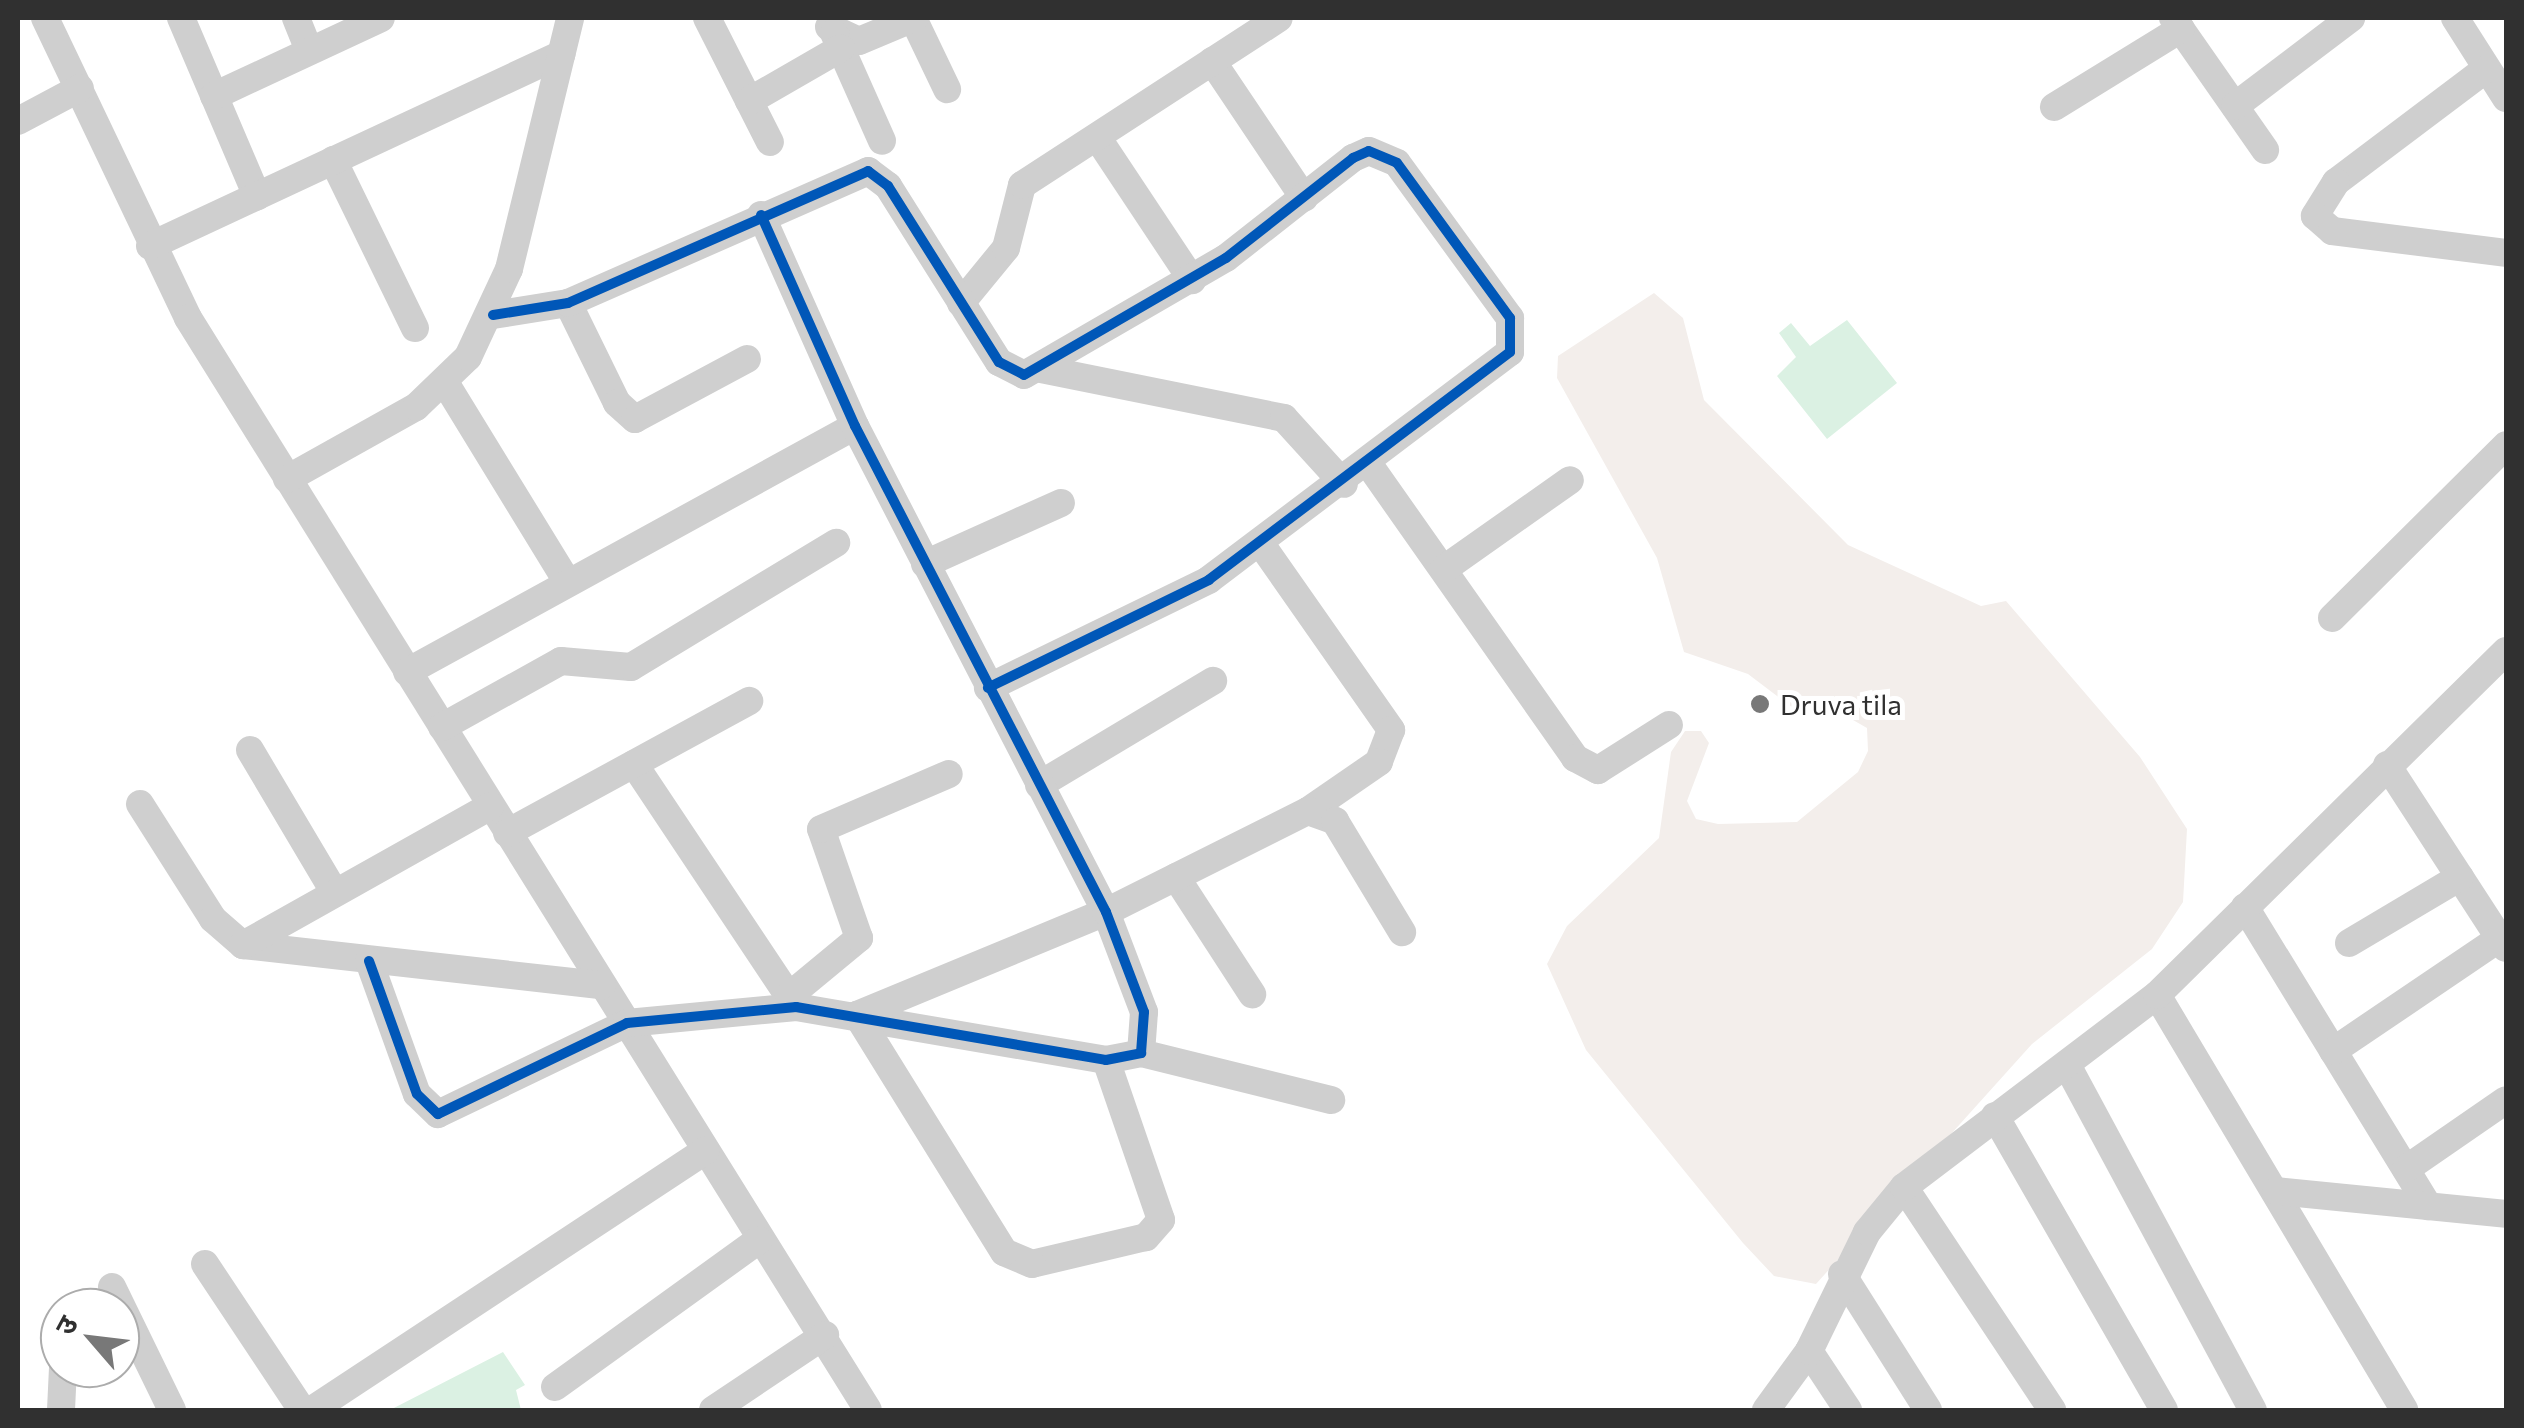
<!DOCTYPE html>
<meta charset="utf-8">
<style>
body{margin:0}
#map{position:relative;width:2524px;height:1428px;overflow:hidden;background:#fff;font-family:Commissioner,"Noto Sans Devanagari",sans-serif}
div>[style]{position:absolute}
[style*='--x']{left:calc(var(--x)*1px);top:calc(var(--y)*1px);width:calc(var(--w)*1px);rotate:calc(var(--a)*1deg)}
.green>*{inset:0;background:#f3eeeb}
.water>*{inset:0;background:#dbf1e3}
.minor>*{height:28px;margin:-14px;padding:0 14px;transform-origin:14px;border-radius:14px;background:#cfcfcf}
.cycleway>*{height:10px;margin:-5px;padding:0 5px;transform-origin:5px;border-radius:5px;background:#0057b8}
.dots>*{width:28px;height:28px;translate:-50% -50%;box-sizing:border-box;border:5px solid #fff;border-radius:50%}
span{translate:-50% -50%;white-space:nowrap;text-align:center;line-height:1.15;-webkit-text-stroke:10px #fff;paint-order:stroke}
.poi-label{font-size:28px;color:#303030}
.left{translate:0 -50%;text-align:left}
.frame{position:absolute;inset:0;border:20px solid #303030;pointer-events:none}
.north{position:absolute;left:40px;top:1288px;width:100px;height:100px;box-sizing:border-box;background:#fff;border:2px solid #acacac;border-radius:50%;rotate:298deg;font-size:28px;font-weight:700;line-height:40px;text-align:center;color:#303030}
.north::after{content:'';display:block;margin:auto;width:35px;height:45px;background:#787878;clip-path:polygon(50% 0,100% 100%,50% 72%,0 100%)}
</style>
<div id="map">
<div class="green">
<div style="clip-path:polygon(1654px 293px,1683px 318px,1704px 400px,1848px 545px,1981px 606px,2006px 601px,2140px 757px,2187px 829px,2183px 902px,2152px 949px,2032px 1044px,1816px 1284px,1774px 1276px,1743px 1243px,1586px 1050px,1547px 964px,1567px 926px,1659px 838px,1671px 752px,1685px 731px,1701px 731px,1709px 743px,1687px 801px,1696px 819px,1718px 824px,1797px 822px,1858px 772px,1868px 751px,1867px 728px,1839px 712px,1797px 711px,1748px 674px,1684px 652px,1657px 558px,1557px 378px,1558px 356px)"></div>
</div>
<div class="water">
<div style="clip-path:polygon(1847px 320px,1897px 383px,1827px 439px,1777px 376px,1796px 357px,1779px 333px,1791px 323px,1810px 346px)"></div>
<div style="clip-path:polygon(503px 1352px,525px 1385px,516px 1390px,521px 1410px,390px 1410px)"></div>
</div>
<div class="minor">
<div style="--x:45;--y:18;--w:332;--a:64.5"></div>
<div style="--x:188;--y:318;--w:1286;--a:58.09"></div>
<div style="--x:181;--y:18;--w:194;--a:66.9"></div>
<div style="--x:296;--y:18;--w:35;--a:68"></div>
<div style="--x:707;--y:18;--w:139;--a:63.1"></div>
<div style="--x:913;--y:18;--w:79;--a:64.4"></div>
<div style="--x:2173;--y:18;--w:161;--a:55.1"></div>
<div style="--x:2455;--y:18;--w:95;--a:57.5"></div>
<div style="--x:829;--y:27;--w:33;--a:25"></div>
<div style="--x:859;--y:41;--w:60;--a:-22.7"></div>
<div style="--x:834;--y:33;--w:118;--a:66"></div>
<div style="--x:1212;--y:61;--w:165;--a:56.1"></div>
<div style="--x:2486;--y:69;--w:188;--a:143"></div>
<div style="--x:2336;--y:182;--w:40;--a:122"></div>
<div style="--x:2315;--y:216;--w:23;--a:41"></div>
<div style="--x:2332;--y:231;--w:175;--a:7.2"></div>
<div style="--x:214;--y:96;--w:184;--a:-25"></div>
<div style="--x:749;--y:101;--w:106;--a:-29.9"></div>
<div style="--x:2235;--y:106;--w:146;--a:-37.2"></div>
<div style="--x:2054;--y:107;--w:149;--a:-31.6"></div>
<div style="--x:18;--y:121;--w:70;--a:-28"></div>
<div style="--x:1097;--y:137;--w:172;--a:56.4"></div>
<div style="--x:333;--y:160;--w:187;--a:64"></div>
<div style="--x:150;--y:246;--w:454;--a:-25"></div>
<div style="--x:568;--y:303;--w:111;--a:63.9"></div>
<div style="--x:617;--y:403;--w:24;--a:42"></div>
<div style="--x:635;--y:419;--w:127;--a:-28.2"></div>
<div style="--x:961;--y:303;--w:71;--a:-50.7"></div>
<div style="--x:1006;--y:248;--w:65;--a:-75.7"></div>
<div style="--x:1022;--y:185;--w:306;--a:-33"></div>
<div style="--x:493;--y:315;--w:76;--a:-9.1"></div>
<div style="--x:568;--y:303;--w:328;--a:-23.7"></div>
<div style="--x:868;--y:171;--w:25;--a:37"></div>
<div style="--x:888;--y:186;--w:208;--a:57.8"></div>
<div style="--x:999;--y:362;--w:28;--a:27"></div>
<div style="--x:1024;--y:375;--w:233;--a:-30.1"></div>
<div style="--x:1226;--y:258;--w:162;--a:-38.2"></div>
<div style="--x:1353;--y:158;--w:17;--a:-24"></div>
<div style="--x:1369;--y:151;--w:30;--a:23"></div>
<div style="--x:1397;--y:163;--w:192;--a:53.9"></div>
<div style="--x:1510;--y:318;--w:34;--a:90"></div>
<div style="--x:1510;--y:352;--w:378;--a:142.9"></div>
<div style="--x:1209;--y:580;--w:246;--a:154"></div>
<div style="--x:1041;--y:369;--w:248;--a:11.4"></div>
<div style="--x:1284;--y:418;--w:89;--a:47.7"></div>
<div style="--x:446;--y:384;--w:230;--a:58.5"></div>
<div style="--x:1370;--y:466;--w:357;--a:54.9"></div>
<div style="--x:1575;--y:758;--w:26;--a:28"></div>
<div style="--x:1598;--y:770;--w:84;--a:-32.4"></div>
<div style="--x:287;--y:479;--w:148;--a:-29.2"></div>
<div style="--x:416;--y:407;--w:72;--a:-43.9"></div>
<div style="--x:468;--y:357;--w:97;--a:-65"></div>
<div style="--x:509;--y:269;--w:258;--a:-76.3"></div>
<div style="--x:1261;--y:544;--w:227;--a:55"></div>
<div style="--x:1391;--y:730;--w:34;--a:111"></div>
<div style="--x:1379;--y:762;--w:86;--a:145.4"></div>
<div style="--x:925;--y:564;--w:149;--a:-24.2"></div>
<div style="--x:1444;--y:569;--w:154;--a:-35.2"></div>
<div style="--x:2332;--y:618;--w:245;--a:-44.8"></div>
<div style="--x:407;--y:672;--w:511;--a:-28.77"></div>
<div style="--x:442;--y:727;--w:136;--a:-29"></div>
<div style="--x:561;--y:661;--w:70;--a:4.9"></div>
<div style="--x:631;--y:667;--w:240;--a:-31.2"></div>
<div style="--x:250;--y:750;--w:166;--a:59.3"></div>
<div style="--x:634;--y:764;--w:292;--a:56.3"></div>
<div style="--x:2387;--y:765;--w:218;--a:57"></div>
<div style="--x:1039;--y:785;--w:203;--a:-30.9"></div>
<div style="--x:140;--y:804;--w:136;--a:57.6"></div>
<div style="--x:213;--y:919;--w:40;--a:41"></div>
<div style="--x:243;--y:945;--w:361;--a:6.4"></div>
<div style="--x:507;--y:833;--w:276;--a:-28.6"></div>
<div style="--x:1176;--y:877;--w:140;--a:57"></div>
<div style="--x:2245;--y:907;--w:351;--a:58.5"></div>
<div style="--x:2349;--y:943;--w:129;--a:-30.7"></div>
<div style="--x:243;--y:945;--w:284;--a:-29.3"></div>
<div style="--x:369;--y:961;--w:141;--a:70.2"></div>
<div style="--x:417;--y:1094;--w:29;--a:44"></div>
<div style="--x:438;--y:1114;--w:210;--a:-25.7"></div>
<div style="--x:627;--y:1023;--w:170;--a:-5.4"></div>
<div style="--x:796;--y:1007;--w:314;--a:9.7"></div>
<div style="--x:1106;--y:1060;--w:36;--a:-11"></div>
<div style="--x:1141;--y:1053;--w:41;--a:-85.8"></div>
<div style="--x:1144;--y:1012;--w:107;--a:-110.8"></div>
<div style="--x:1106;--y:912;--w:547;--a:-117.31"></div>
<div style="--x:855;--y:426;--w:231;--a:-114"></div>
<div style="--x:2157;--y:995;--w:483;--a:59.2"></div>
<div style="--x:789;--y:996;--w:91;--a:-39.6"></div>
<div style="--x:859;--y:938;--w:115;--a:-109.2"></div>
<div style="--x:821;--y:829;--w:139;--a:-23.3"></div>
<div style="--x:2333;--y:1051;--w:202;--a:-34.1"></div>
<div style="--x:1141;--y:1053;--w:196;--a:13.9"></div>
<div style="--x:1106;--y:1060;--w:169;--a:71"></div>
<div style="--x:1161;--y:1220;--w:23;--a:131"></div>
<div style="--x:1146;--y:1237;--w:117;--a:166.7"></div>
<div style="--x:1032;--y:1264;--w:30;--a:-157"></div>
<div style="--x:1004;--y:1252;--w:279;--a:-121.8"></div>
<div style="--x:857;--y:1015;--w:269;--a:-22.5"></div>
<div style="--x:1106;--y:912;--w:226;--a:-26.6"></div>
<div style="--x:1308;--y:811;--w:29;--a:20"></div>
<div style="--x:1335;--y:821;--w:130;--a:58.9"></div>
<div style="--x:2067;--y:1065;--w:392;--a:61.7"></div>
<div style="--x:1995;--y:1116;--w:339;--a:60.1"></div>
<div style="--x:2406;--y:1169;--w:121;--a:-34.6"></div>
<div style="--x:1904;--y:1187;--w:268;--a:56.4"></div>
<div style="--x:2276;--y:1191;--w:231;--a:5.7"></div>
<div style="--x:205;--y:1264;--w:175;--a:56.4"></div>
<div style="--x:1842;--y:1274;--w:161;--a:57.7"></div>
<div style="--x:112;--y:1287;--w:137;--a:64"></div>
<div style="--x:1809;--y:1351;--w:71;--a:56.5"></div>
<div style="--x:555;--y:1387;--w:251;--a:-35.8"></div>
<div style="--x:61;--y:1410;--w:42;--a:-87.3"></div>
<div style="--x:312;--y:1410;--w:471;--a:-33.4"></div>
<div style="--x:713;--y:1410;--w:135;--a:-33.8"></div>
<div style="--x:1766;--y:1410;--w:73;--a:-53.9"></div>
<div style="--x:1809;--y:1351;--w:132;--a:-64"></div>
<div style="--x:1867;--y:1232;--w:58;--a:-50.6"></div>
<div style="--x:1904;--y:1187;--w:318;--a:-37.2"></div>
<div style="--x:2157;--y:995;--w:490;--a:-44.6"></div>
</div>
<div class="cycleway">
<div style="--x:493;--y:315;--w:76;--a:-9.1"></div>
<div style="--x:568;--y:303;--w:328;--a:-23.7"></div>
<div style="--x:868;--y:171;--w:25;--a:37"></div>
<div style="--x:888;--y:186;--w:208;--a:57.8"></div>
<div style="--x:999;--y:362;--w:28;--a:27"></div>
<div style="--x:1024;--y:375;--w:233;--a:-30.1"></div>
<div style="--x:1226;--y:258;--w:162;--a:-38.2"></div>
<div style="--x:1353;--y:158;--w:17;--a:-24"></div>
<div style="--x:1369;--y:151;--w:30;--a:23"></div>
<div style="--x:1397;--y:163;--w:192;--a:53.9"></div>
<div style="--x:1510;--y:318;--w:34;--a:90"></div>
<div style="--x:1510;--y:352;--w:378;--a:142.9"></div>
<div style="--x:1209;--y:580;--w:246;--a:154"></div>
<div style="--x:369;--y:961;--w:141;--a:70.2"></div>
<div style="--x:417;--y:1094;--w:29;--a:44"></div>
<div style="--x:438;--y:1114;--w:210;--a:-25.7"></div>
<div style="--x:627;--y:1023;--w:170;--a:-5.4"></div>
<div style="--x:796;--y:1007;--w:314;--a:9.7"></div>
<div style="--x:1106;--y:1060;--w:36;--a:-11"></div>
<div style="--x:1141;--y:1053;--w:41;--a:-85.8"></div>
<div style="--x:1144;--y:1012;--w:107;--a:-110.8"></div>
<div style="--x:1106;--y:912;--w:547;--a:-117.31"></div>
<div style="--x:855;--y:426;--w:231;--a:-114"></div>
</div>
<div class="dots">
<div style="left:1760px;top:704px;background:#787878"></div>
</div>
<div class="poi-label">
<span class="left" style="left:1780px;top:704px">Druva tila</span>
</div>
<div class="frame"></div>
<div class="north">उ</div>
</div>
